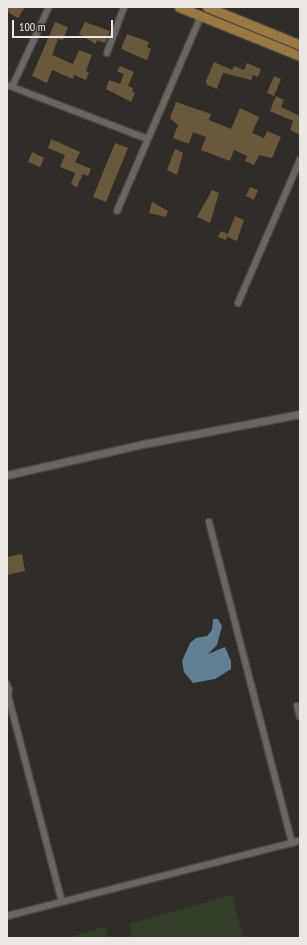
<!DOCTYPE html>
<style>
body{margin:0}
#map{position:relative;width:307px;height:945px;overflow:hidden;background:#302c28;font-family:"PT Sans Narrow",sans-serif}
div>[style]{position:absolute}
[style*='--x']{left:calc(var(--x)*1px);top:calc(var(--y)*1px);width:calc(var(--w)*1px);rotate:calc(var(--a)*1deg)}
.green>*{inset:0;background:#333e2a}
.water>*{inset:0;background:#617f95}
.building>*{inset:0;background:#6a583c}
.roads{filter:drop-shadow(1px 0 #4a4743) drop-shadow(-1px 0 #4a4743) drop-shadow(0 1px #4a4743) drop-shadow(0 -1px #4a4743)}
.minor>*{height:6px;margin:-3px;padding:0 3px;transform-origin:3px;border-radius:3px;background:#69655f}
.tertiary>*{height:7px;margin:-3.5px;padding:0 3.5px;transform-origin:3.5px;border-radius:3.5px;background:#69655f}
.primary>*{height:9px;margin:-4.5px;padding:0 4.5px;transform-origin:4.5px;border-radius:4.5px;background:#9b7842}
span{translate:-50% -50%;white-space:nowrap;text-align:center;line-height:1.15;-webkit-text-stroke:3px #302c28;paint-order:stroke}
.frame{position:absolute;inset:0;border:8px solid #eae7e4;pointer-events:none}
.scale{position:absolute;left:12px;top:20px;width:101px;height:18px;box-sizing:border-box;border:2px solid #eae7e4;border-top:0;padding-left:5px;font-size:12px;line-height:14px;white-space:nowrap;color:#eae7e4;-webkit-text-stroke:3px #302c28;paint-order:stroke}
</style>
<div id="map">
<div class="green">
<div style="clip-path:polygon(232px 895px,243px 938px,133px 938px,129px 924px)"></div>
<div style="clip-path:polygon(105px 927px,108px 938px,66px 938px)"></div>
</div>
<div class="water">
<div style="clip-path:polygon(213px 619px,218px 619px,222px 626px,217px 645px,208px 654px,225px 647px,231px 661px,231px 669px,215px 679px,193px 683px,184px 672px,182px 661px,190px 643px,196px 638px,207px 636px,212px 630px)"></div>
</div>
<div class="building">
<div style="clip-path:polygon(7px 7px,25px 7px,18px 18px,9px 13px)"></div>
<div style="clip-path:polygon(55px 22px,68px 27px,63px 40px,58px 39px,52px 55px,73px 64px,79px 50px,92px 55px,86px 71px,89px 72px,86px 80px,74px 75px,73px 79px,52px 70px,47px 83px,32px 76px)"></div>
<div style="clip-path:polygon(85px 22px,110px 31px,105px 43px,97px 40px,96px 44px,79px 34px)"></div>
<div style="clip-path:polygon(127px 34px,149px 42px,147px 47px,151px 49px,147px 60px,121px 49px)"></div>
<div style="clip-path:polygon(214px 62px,232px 70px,234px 66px,244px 70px,247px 63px,261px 69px,258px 77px,253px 75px,251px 80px,223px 73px,217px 89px,207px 85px,206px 81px)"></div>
<div style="clip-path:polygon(120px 66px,134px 72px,128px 86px,133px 88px,132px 92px,135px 93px,131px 102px,106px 89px,109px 80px,120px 84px,124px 74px,117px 71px)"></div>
<div style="clip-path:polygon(274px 76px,281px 79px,274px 96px,267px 93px)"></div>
<div style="clip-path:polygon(276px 96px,284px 100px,281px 107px,300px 116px,300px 135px,290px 130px,293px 121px,270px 111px)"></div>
<div style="clip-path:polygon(176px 102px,211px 114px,209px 120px,231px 129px,240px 108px,259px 117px,252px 133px,264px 138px,267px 131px,281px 137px,272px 158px,259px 155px,254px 165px,245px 161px,247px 156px,234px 150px,230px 161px,201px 150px,206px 137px,193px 132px,189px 144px,173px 138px,178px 125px,170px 118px)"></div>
<div style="clip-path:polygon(51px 139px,80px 152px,75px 162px,91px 169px,88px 176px,83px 174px,77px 187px,71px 184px,75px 173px,60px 167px,65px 155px,48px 148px)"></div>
<div style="clip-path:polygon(115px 143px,128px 148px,106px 202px,93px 197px)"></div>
<div style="clip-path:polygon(175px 149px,183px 153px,177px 175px,167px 170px)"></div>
<div style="clip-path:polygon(32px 152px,44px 158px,40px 167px,28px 162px)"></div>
<div style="clip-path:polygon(250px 187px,258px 190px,254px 200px,246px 196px)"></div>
<div style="clip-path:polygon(212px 190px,219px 193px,210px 223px,197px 217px)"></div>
<div style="clip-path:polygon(152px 202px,168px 211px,166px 217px,149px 213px)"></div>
<div style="clip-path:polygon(235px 216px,244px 220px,237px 241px,227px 237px,226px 240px,218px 237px,221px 231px,228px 234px)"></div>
<div style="clip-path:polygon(22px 554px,25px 571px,7px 575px,7px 557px)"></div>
</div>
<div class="roads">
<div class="minor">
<div style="--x:107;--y:53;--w:49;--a:-69.7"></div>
<div style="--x:7;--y:85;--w:151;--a:21"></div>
<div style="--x:12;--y:87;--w:88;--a:-65.2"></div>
<div style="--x:117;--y:211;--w:212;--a:-66.7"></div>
<div style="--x:238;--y:303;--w:156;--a:-66.6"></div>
<div style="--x:209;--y:522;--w:332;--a:75.5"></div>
<div style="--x:7;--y:684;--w:6;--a:72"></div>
<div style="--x:9;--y:690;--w:5;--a:101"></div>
<div style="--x:8;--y:695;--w:214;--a:75.4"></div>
<div style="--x:297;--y:706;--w:11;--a:75"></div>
<div style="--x:7;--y:916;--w:302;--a:-14.4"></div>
</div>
<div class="tertiary">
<div style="--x:7;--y:475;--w:139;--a:-12.8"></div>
<div style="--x:143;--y:444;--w:160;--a:-10.8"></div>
</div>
<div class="primary">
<div style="--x:179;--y:7;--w:131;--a:22"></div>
<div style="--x:207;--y:7;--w:100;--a:22.2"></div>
</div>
</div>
<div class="frame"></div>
<div class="scale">100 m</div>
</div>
